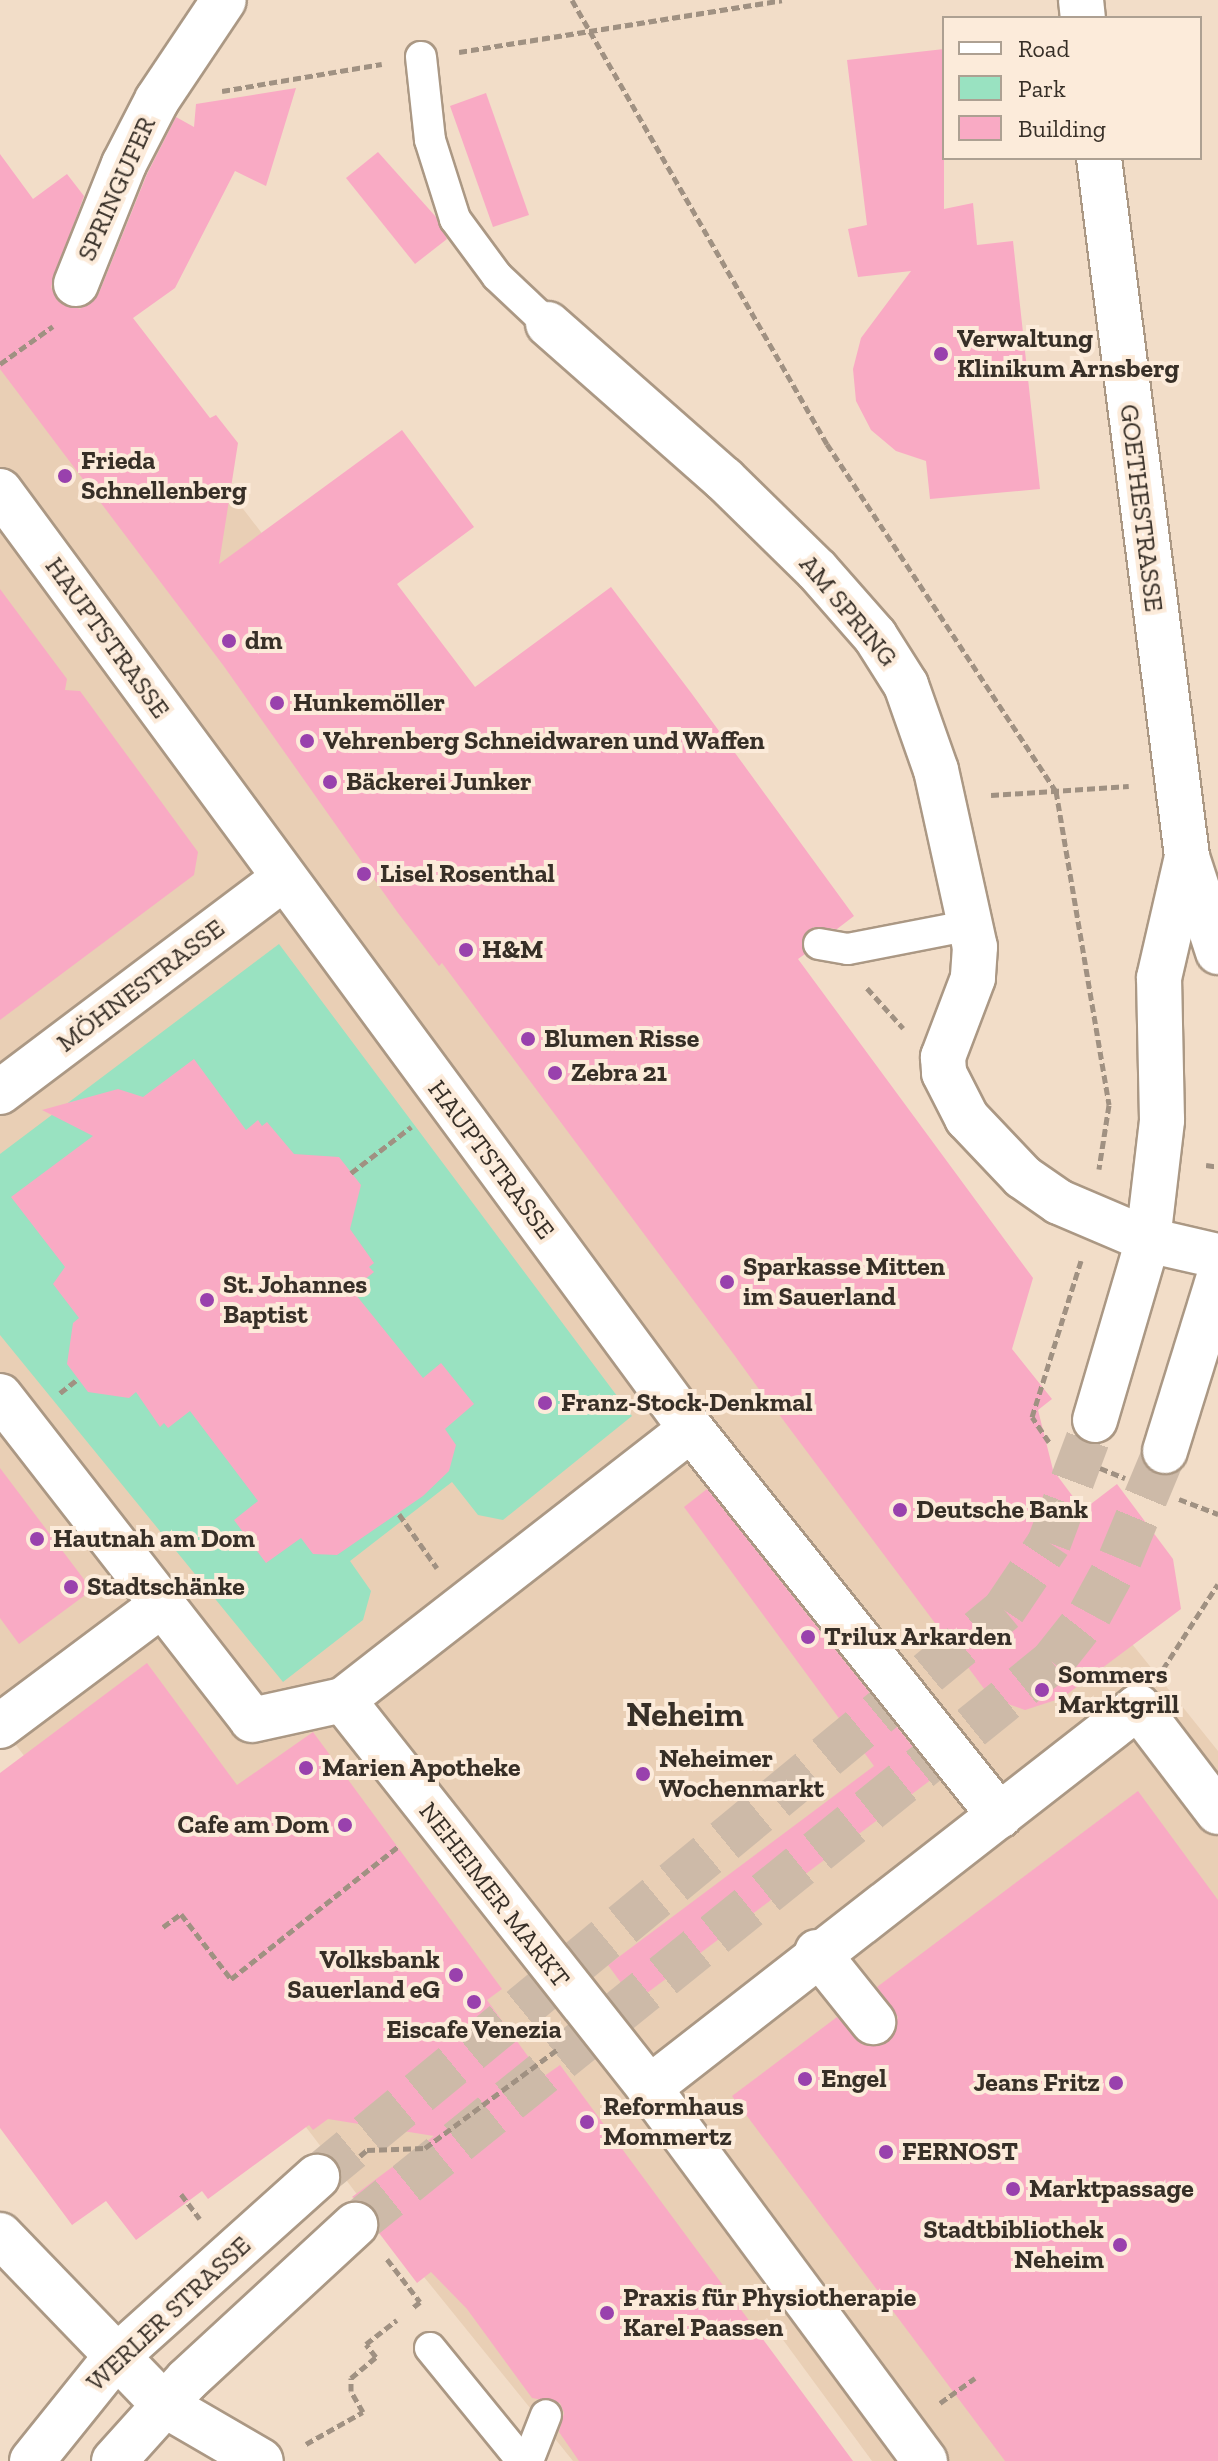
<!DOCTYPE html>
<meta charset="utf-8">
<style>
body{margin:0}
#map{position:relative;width:1218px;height:2461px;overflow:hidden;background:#f2ddc8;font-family:"Zilla Slab",serif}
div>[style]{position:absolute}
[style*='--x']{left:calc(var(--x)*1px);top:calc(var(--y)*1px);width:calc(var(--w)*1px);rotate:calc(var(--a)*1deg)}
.built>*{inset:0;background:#e9cfb5}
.green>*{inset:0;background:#99e2c1}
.building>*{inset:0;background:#f9aac4}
.secondary-tunnel>*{height:44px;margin-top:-22px;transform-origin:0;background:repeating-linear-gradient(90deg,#cdbaa8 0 44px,transparent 0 66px)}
.path>*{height:5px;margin-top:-2.5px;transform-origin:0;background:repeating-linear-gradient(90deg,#a09182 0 8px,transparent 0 12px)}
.roads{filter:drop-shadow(2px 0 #ab9884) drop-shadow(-2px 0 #ab9884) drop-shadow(0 2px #ab9884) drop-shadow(0 -2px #ab9884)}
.lane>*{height:30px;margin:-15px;padding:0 15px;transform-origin:15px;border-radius:15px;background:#fff}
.street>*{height:44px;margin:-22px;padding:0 22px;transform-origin:22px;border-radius:22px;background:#fff}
.secondary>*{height:44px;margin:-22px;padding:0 22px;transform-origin:22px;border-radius:22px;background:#fff}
.dots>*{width:22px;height:22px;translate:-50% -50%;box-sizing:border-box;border:4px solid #fcebda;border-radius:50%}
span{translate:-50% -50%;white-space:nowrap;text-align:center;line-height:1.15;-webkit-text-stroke:8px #fcebda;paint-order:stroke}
.street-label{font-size:26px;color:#372f27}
.poi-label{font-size:26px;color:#372f27;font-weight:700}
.left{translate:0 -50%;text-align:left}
.right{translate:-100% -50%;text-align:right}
.district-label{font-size:34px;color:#372f27;font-weight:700}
.legend{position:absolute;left:942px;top:16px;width:260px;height:144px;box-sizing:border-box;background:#fcebda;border:2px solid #ada092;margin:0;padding:10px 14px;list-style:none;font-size:24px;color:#372f27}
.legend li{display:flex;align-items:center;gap:16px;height:40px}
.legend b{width:40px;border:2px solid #ada092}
</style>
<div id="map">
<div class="built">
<div style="clip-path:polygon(0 193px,758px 1178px,1218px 1751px,1218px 2461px,872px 2461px,767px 2318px,583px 2461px,573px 2461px,356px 2193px,0 1724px)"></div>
</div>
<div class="green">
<div style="clip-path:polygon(279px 944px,632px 1416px,503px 1520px,478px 1515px,452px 1482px,350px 1561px,371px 1591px,363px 1620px,283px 1682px,0 1335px,0 1154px)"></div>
</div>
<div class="building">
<div style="clip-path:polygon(944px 49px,944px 209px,973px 203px,977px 245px,1013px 241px,1040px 489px,930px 499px,926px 461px,896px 451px,871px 430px,856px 401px,853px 369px,861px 338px,911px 271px,858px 277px,848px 229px,867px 225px,847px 60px)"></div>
<div style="clip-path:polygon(296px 88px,266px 186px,235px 171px,175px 288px,133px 318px,210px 418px,216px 415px,238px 443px,219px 564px,402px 430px,474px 527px,397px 584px,475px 687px,611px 587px,692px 694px,854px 916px,837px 929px,814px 927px,806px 932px,805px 954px,798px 959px,1033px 1278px,1012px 1349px,1052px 1399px,1038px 1410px,1053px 1470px,1083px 1510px,1117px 1484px,1173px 1559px,1181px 1609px,1062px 1698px,1025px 1710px,991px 1698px,778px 1413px,761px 1413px,761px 1392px,735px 1356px,442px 963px,439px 966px,398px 913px,223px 665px,0 369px,0 154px,33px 199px,67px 174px,84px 196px,51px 287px,57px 300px,80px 309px,99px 293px,147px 174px,176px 117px,194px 127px,196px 104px)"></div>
<div style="clip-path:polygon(486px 93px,529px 215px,493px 227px,450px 106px)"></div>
<div style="clip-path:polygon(378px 152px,436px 217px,447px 239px,415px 264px,346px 178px)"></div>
<div style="clip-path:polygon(0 589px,67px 679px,65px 690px,80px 691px,198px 852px,194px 875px,0 1020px)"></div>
<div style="clip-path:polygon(194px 1059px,246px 1130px,258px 1120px,262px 1126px,267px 1122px,294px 1154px,339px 1157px,361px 1185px,350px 1229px,374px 1263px,369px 1267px,374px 1272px,352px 1290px,423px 1378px,441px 1363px,474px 1404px,445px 1429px,456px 1445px,449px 1471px,423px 1496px,337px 1555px,313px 1554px,301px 1538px,266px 1563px,234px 1520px,258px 1501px,190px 1411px,168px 1428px,164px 1423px,160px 1427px,136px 1392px,129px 1398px,88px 1392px,67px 1364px,73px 1323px,79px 1318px,53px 1284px,65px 1267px,11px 1197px,93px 1136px,42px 1110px,118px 1089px,143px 1097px)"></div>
<div style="clip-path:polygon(0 1468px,92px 1590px,19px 1644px,0 1618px)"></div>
<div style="clip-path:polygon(707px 1489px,936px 1776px,635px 2002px,608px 1965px,874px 1766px,684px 1507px)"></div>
<div style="clip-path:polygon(147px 1663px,237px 1785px,313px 1732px,502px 1989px,487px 2000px,543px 2077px,560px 2065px,853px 2461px,579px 2461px,559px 2432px,564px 2413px,560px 2403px,532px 2398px,467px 2309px,431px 2272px,417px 2283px,379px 2233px,374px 2209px,352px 2197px,434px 2136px,328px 2119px,313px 2130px,309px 2125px,208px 2199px,202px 2191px,136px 2240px,106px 2201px,72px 2225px,0 2128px,0 1773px)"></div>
<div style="clip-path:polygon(1138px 1791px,1218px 1900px,1218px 2461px,1005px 2461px,732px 2096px,837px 2017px,863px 2045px,888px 2042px,898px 2017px,877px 1987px)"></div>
</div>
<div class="secondary-tunnel">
<div style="--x:317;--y:2177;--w:891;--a:-39.53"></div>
<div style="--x:1004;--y:1610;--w:81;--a:-56.1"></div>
<div style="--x:1049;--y:1543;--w:131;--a:-69.5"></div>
<div style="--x:355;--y:2225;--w:896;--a:-38.93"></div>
<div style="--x:1052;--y:1662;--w:61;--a:-51.6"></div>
<div style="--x:1090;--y:1614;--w:63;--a:-61.4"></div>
<div style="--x:1120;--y:1559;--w:117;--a:-67.4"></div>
</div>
<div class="path">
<div style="--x:572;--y:0;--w:512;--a:60.13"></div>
<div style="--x:827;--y:444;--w:416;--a:56.6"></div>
<div style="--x:1056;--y:791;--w:318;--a:80.4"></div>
<div style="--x:1109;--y:1105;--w:65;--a:98.9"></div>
<div style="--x:459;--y:52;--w:327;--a:-9.1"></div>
<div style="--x:222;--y:91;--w:162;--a:-9.6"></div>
<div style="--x:0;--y:364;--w:65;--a:-35.6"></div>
<div style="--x:991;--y:795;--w:138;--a:-3.7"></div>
<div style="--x:867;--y:988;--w:54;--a:48"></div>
<div style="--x:1206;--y:1165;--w:12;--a:9"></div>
<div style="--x:351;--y:1173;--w:76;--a:-37.5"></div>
<div style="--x:60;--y:1393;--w:23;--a:-38"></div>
<div style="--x:1049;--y:1442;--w:30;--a:-124"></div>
<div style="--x:1032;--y:1417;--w:164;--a:-72.6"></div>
<div style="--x:1100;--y:1468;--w:27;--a:22"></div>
<div style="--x:1179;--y:1499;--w:42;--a:21"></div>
<div style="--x:399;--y:1514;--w:66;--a:54.9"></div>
<div style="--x:1163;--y:1669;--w:101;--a:-57.1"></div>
<div style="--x:163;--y:1927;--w:22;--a:-36"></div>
<div style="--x:181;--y:1914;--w:82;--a:52.4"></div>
<div style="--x:231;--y:1979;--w:214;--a:-38.4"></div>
<div style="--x:360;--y:2156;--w:9;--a:-41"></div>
<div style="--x:367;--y:2150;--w:58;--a:-2"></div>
<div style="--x:425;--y:2148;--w:167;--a:-36.7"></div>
<div style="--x:181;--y:2194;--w:31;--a:53"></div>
<div style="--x:387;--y:2259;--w:54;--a:52.5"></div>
<div style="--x:420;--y:2302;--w:11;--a:142"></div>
<div style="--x:940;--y:2403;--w:43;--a:-35.5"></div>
<div style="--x:306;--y:2444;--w:65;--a:-29.3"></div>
<div style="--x:363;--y:2412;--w:24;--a:-120"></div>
<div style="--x:351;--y:2391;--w:13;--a:-90"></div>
<div style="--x:351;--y:2378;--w:33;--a:-40"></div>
<div style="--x:376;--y:2357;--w:16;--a:-128"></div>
<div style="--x:366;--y:2344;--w:39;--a:-38"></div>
</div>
<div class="roads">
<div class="lane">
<div style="--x:421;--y:57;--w:83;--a:83.8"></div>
<div style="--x:430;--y:140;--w:83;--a:72.4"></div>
<div style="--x:455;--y:219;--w:71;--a:53.6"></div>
<div style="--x:497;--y:276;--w:70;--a:43.3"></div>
<div style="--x:819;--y:944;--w:29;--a:10"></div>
<div style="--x:848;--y:949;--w:125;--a:-11"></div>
<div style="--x:430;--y:2348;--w:146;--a:50.8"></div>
<div style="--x:528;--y:2461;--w:49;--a:-68.6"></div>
</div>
<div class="street">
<div style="--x:76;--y:284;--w:129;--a:-68.2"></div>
<div style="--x:124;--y:164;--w:72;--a:-62.7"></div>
<div style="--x:157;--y:100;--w:120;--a:-56.2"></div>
<div style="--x:548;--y:324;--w:235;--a:41.4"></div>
<div style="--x:724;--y:479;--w:130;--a:44.4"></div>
<div style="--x:817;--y:570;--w:88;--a:48.7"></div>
<div style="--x:875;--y:636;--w:58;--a:57.7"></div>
<div style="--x:906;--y:685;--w:90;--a:70.6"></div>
<div style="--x:936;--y:770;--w:181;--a:77.6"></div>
<div style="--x:975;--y:947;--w:31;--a:94"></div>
<div style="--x:973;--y:978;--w:85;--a:110.8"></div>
<div style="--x:943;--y:1057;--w:16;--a:86"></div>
<div style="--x:944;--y:1073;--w:51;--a:62.9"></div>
<div style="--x:967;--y:1118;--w:81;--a:46.5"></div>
<div style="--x:1023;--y:1177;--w:44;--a:34.8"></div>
<div style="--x:1059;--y:1202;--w:97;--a:23.1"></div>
<div style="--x:1148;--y:1240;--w:72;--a:12.9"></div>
<div style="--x:0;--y:491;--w:1165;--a:53.62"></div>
<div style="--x:691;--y:1429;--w:495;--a:51.4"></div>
<div style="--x:0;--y:1092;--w:354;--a:-37"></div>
<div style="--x:0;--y:1396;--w:410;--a:52.1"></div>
<div style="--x:252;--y:1720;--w:93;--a:-12.4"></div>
<div style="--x:343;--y:1700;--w:441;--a:-37.9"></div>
<div style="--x:343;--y:1700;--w:494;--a:51.7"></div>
<div style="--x:649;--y:2088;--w:464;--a:53.5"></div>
<div style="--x:0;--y:1726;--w:202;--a:-36.8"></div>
<div style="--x:817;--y:1952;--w:90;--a:51.3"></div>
<div style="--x:649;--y:2088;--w:620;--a:-37.92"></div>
<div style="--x:1138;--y:1707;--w:132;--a:52.7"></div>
<div style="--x:0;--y:2235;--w:235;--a:46"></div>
<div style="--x:163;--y:2404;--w:113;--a:30.2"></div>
</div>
<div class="secondary">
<div style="--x:1081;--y:0;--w:18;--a:84"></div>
<div style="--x:1099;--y:158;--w:705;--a:82.82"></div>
<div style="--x:1187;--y:857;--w:100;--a:71.9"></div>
<div style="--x:1095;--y:1420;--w:188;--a:-73.6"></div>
<div style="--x:1148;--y:1240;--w:121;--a:-83.3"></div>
<div style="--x:1162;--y:1120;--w:142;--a:-91.2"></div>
<div style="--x:1159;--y:978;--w:124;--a:-77"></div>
<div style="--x:1165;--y:1451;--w:179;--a:-72.8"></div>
<div style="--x:32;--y:2461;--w:131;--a:-51.2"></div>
<div style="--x:114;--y:2359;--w:273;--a:-41.9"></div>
<div style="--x:114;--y:2461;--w:109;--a:-48"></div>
<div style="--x:187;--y:2380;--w:229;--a:-42.7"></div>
</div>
</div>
<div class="dots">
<div style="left:941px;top:354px;background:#9941ad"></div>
<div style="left:65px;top:476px;background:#9941ad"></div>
<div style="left:229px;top:641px;background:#9941ad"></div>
<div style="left:277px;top:703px;background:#9941ad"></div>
<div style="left:307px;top:741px;background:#9941ad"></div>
<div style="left:330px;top:782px;background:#9941ad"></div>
<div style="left:364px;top:874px;background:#9941ad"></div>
<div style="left:466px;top:950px;background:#9941ad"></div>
<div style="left:528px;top:1039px;background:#9941ad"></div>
<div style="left:555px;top:1073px;background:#9941ad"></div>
<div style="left:727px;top:1282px;background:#9941ad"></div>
<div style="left:207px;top:1300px;background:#9941ad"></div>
<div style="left:545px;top:1403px;background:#9941ad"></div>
<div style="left:900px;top:1510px;background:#9941ad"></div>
<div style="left:37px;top:1539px;background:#9941ad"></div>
<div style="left:71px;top:1587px;background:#9941ad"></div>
<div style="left:808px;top:1637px;background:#9941ad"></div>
<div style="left:1042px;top:1690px;background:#9941ad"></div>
<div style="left:306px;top:1768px;background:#9941ad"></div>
<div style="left:643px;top:1774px;background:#9941ad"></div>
<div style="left:345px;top:1825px;background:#9941ad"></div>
<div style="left:456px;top:1975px;background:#9941ad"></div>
<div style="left:474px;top:2002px;background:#9941ad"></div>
<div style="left:805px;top:2079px;background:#9941ad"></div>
<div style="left:1116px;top:2083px;background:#9941ad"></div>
<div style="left:587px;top:2122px;background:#9941ad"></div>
<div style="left:886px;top:2152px;background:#9941ad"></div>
<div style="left:1013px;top:2189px;background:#9941ad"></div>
<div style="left:1120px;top:2245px;background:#9941ad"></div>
<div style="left:607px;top:2313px;background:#9941ad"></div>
</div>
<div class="street-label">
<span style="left:117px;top:189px;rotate:-66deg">SPRINGUFER</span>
<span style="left:1141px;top:508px;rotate:83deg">GOETHESTRASSE</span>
<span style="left:848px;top:611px;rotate:50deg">AM SPRING</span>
<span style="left:107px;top:638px;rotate:54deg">HAUPTSTRASSE</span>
<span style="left:141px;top:986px;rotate:-37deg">MÖHNESTRASSE</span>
<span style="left:491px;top:1160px;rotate:53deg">HAUPTSTRASSE</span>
<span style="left:494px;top:1895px;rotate:52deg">NEHEIMER MARKT</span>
<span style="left:169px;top:2314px;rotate:-43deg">WERLER STRASSE</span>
</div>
<div class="poi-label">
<span class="left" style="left:957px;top:354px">Verwaltung<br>Klinikum Arnsberg</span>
<span class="left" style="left:81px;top:476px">Frieda<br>Schnellenberg</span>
<span class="left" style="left:245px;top:641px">dm</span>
<span class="left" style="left:293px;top:703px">Hunkemöller</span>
<span class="left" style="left:323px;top:741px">Vehrenberg Schneidwaren und Waffen</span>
<span class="left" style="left:346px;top:782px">Bäckerei Junker</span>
<span class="left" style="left:380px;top:874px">Lisel Rosenthal</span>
<span class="left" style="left:482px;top:950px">H&amp;M</span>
<span class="left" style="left:544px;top:1039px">Blumen Risse</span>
<span class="left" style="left:571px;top:1073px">Zebra 21</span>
<span class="left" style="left:743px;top:1282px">Sparkasse Mitten<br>im Sauerland</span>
<span class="left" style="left:223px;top:1300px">St. Johannes<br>Baptist</span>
<span class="left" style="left:561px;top:1403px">Franz-Stock-Denkmal</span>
<span class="left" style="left:916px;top:1510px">Deutsche Bank</span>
<span class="left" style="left:53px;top:1539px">Hautnah am Dom</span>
<span class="left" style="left:87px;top:1587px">Stadtschänke</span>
<span class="left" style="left:824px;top:1637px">Trilux Arkarden</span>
<span class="left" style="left:1058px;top:1690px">Sommers<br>Marktgrill</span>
<span class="left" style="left:659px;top:1774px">Neheimer<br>Wochenmarkt</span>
<span class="left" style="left:322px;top:1768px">Marien Apotheke</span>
<span class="right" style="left:329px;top:1825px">Cafe am Dom</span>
<span class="right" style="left:440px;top:1975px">Volksbank<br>Sauerland eG</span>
<span style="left:474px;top:2030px">Eiscafe Venezia</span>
<span class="left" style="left:821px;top:2079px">Engel</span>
<span class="right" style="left:1100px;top:2083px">Jeans Fritz</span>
<span class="left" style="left:603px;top:2122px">Reformhaus<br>Mommertz</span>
<span class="left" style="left:902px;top:2152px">FERNOST</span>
<span class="left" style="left:1029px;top:2189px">Marktpassage</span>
<span class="right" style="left:1104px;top:2245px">Stadtbibliothek<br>Neheim</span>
<span class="left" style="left:623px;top:2313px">Praxis für Physiotherapie<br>Karel Paassen</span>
</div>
<div class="district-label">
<span style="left:685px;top:1715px">Neheim</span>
</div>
<ul class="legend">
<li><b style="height:10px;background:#fff"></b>Road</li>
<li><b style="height:22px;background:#99e2c1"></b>Park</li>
<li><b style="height:22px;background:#f9aac4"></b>Building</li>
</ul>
</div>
